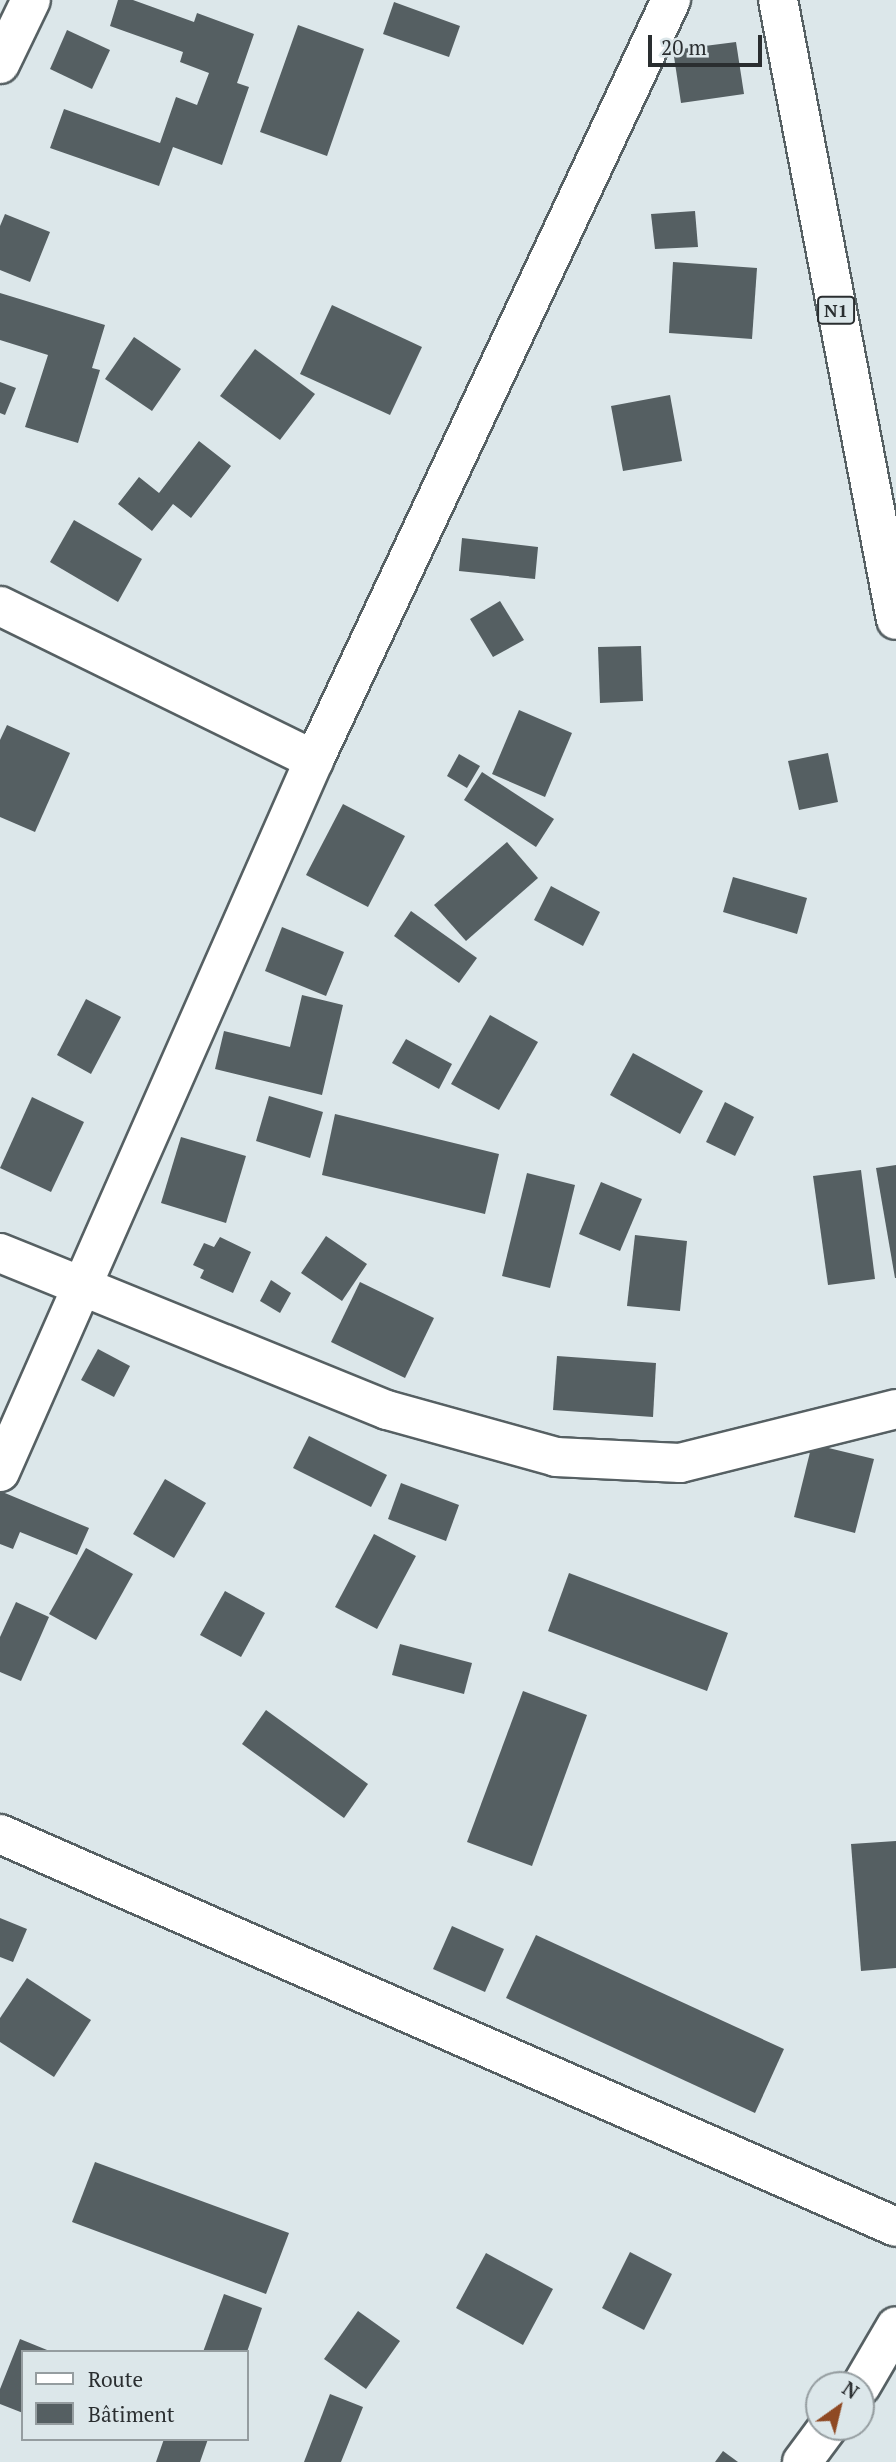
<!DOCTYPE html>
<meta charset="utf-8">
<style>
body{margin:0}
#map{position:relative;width:896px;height:2462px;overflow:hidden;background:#dce7ea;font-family:"PT Serif",serif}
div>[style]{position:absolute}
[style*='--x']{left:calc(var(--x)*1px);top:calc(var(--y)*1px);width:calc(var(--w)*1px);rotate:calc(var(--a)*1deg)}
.building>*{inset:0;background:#555f62}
.roads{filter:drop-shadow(2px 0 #566063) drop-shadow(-2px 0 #566063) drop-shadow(0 2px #566063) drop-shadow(0 -2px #566063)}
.street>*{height:38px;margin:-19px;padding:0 19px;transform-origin:19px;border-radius:19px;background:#fff}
.secondary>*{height:38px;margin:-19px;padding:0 19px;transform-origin:19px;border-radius:19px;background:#fff}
.highway>*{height:38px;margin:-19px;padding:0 19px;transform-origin:19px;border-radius:19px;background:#fff}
span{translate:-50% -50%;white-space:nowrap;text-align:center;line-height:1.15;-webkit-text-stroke:7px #dce7ea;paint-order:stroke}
.shield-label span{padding:2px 5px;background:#dce7ea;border:2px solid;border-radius:5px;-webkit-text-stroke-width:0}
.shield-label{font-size:18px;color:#2a2e30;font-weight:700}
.legend{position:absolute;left:21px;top:2350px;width:228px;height:91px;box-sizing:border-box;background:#dce7ea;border:2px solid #959da0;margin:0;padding:9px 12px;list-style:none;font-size:21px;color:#2a2e30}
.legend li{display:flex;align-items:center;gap:14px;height:35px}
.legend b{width:35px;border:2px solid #959da0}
.north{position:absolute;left:805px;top:2371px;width:70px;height:70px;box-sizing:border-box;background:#dce7ea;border:2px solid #959da0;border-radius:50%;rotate:34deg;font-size:19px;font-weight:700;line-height:28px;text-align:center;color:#2a2e30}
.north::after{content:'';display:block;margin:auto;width:24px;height:32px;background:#8f4923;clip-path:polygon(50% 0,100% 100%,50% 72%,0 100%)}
.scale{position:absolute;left:648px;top:35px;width:114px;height:32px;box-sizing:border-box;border:4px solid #2a2e30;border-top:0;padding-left:9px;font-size:21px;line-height:24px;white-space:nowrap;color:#2a2e30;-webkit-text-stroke:5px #dce7ea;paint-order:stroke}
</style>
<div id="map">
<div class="building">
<div style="clip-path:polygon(118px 0,133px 0,194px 22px,197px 13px,254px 34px,237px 83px,249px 87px,222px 165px,173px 147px,159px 186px,50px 148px,64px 109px,160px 143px,176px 97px,197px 105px,209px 73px,180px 62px,183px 52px,110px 26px)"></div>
<div style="clip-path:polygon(394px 2px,460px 26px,449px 57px,383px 34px)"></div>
<div style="clip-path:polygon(298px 25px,364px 49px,327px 156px,260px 132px)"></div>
<div style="clip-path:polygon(67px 30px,110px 50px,92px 89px,50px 69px)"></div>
<div style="clip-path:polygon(736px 42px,744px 94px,681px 103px,673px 50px)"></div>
<div style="clip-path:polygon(695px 211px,698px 247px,655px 249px,651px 214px)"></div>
<div style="clip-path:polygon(5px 214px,50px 232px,30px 282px,0 270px,0 226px)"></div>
<div style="clip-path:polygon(673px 262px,757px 268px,752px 339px,669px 333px)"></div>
<div style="clip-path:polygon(0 293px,105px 325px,92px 368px,100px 370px,78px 443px,25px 427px,48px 355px,0 340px)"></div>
<div style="clip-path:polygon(332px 305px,422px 347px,390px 415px,300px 374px)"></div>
<div style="clip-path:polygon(134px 337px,181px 369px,152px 411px,105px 379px)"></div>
<div style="clip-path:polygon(255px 349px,315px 394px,280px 440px,220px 396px)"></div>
<div style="clip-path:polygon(0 382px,16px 388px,5px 415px,0 413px)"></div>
<div style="clip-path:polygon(670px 395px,682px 461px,623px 471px,611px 406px)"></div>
<div style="clip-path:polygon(199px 441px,231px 466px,191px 518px,173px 504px,152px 531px,118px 504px,139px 477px,159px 493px)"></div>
<div style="clip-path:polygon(74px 520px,142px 559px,118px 602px,50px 562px)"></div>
<div style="clip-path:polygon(462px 538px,538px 547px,535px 579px,459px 571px)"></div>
<div style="clip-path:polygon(500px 601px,524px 640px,493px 657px,470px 619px)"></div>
<div style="clip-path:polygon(641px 646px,643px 701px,600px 703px,598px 647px)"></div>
<div style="clip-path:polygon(519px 710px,572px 733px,545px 797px,492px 774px)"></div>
<div style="clip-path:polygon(7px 725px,70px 753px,35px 832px,0 817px,0 740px)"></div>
<div style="clip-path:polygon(828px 753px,838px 802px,799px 810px,788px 761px)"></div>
<div style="clip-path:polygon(459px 754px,480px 766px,467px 788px,447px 776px)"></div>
<div style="clip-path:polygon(482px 772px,554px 819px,536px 847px,464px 800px)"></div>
<div style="clip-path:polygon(343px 804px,405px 836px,368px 907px,306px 875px)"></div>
<div style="clip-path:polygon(507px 842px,538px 878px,466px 941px,434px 905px)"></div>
<div style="clip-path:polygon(733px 877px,807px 898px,797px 934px,723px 912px)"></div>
<div style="clip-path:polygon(551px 886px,600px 912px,583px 946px,534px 920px)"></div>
<div style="clip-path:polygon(411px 911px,477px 958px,459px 983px,394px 936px)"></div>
<div style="clip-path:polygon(282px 927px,344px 952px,326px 996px,265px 971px)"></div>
<div style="clip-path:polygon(302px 995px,343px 1005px,322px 1095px,215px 1069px,224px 1031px,290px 1047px)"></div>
<div style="clip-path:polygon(86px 999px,121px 1017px,91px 1074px,57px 1055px)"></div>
<div style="clip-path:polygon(490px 1015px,538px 1042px,499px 1110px,451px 1084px)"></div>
<div style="clip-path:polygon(406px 1039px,452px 1064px,439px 1089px,392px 1063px)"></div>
<div style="clip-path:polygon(633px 1053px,703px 1091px,680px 1134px,610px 1095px)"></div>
<div style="clip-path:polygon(269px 1096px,323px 1112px,310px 1158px,256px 1141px)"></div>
<div style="clip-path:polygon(32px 1097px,84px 1122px,51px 1192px,0 1168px)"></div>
<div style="clip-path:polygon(725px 1102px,754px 1117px,735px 1156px,706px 1142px)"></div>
<div style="clip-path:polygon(335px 1114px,499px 1154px,485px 1214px,322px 1175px)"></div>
<div style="clip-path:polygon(181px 1137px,246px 1156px,226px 1223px,161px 1203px)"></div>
<div style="clip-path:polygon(896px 1165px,896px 1278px,895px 1278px,876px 1168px)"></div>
<div style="clip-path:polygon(861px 1170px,875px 1279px,828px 1285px,813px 1176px)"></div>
<div style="clip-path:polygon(527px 1173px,575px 1185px,550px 1288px,502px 1276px)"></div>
<div style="clip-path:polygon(601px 1182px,642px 1199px,620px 1251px,579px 1234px)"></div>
<div style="clip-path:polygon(635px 1235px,687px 1241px,680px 1311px,627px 1306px)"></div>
<div style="clip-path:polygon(326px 1236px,367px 1264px,342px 1301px,301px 1273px)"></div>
<div style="clip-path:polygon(220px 1237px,251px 1252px,233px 1293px,200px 1278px,204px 1270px,193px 1265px,204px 1243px,214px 1247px)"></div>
<div style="clip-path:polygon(271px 1280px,291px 1293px,280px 1313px,260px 1301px)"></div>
<div style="clip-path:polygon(360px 1282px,434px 1318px,405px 1378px,331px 1342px)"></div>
<div style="clip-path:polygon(98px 1349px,130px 1366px,114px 1397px,81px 1380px)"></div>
<div style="clip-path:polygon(557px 1356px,656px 1363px,653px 1417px,553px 1410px)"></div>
<div style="clip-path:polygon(309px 1436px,387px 1475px,371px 1507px,293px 1468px)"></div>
<div style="clip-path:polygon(812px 1444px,874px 1459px,855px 1533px,794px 1517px)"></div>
<div style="clip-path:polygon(165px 1479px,206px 1503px,174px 1558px,133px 1534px)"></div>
<div style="clip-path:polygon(401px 1483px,459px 1505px,446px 1541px,388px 1519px)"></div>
<div style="clip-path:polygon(0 1491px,89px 1528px,77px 1555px,20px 1532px,13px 1549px,0 1544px)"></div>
<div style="clip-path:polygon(374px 1534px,416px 1556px,377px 1629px,335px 1607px)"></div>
<div style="clip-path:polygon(86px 1548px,133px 1574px,96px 1640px,49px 1614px)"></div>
<div style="clip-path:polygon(569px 1573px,728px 1633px,707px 1691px,548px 1631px)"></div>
<div style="clip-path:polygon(225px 1591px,265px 1613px,241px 1657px,200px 1635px)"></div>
<div style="clip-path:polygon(16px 1602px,49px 1617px,21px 1681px,0 1672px,0 1637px)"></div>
<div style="clip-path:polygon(400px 1644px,472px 1663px,464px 1694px,392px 1675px)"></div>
<div style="clip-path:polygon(523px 1691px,587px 1715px,532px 1866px,467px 1842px)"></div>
<div style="clip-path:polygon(266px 1710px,368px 1784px,344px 1818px,242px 1744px)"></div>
<div style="clip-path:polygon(896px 1841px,896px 1968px,861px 1971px,851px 1844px)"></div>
<div style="clip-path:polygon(0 1918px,27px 1929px,13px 1962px,0 1957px)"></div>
<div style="clip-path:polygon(452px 1926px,504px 1949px,485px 1992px,433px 1969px)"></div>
<div style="clip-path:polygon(536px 1935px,784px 2049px,755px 2113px,506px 1998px)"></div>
<div style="clip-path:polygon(27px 1978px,91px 2020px,54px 2077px,0 2042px,0 2018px)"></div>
<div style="clip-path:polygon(95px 2162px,289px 2233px,266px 2294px,72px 2222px)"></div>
<div style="clip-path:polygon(630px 2252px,672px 2274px,644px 2330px,602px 2308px)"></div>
<div style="clip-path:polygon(486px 2253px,553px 2289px,523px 2345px,456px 2308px)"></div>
<div style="clip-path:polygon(224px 2294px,262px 2308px,247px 2352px,203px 2352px)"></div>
<div style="clip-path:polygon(358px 2311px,400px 2341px,366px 2389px,324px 2359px)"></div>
<div style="clip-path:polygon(20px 2339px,52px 2352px,23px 2352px,23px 2413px,0 2404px,0 2389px)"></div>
<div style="clip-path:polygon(330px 2394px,363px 2407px,341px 2462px,304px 2462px)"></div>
<div style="clip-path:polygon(164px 2439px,208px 2439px,200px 2462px,156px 2462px)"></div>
<div style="clip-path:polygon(723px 2451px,738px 2462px,715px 2462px)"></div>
</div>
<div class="roads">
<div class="street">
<div style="--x:0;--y:64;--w:71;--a:-64.2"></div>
<div style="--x:0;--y:606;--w:350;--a:26.1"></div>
<div style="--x:0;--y:1253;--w:418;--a:22.1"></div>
<div style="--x:387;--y:1410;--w:175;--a:15.5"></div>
<div style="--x:556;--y:1457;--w:124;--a:2.8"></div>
<div style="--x:680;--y:1463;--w:223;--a:-14"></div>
<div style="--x:861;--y:2386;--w:69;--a:-59.7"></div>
<div style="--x:802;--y:2462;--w:44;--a:-53.4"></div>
</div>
<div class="secondary">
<div style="--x:0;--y:1472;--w:778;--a:-66.2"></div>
<div style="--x:314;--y:760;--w:840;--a:-64.84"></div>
<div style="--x:0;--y:1834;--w:978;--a:23.68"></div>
</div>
<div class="highway">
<div style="--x:778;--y:0;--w:631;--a:79.22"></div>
</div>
</div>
<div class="shield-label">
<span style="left:836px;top:310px">N1</span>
</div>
<ul class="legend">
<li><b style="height:9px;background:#fff"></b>Route</li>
<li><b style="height:19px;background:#555f62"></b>Bâtiment</li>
</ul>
<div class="north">N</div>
<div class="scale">20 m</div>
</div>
